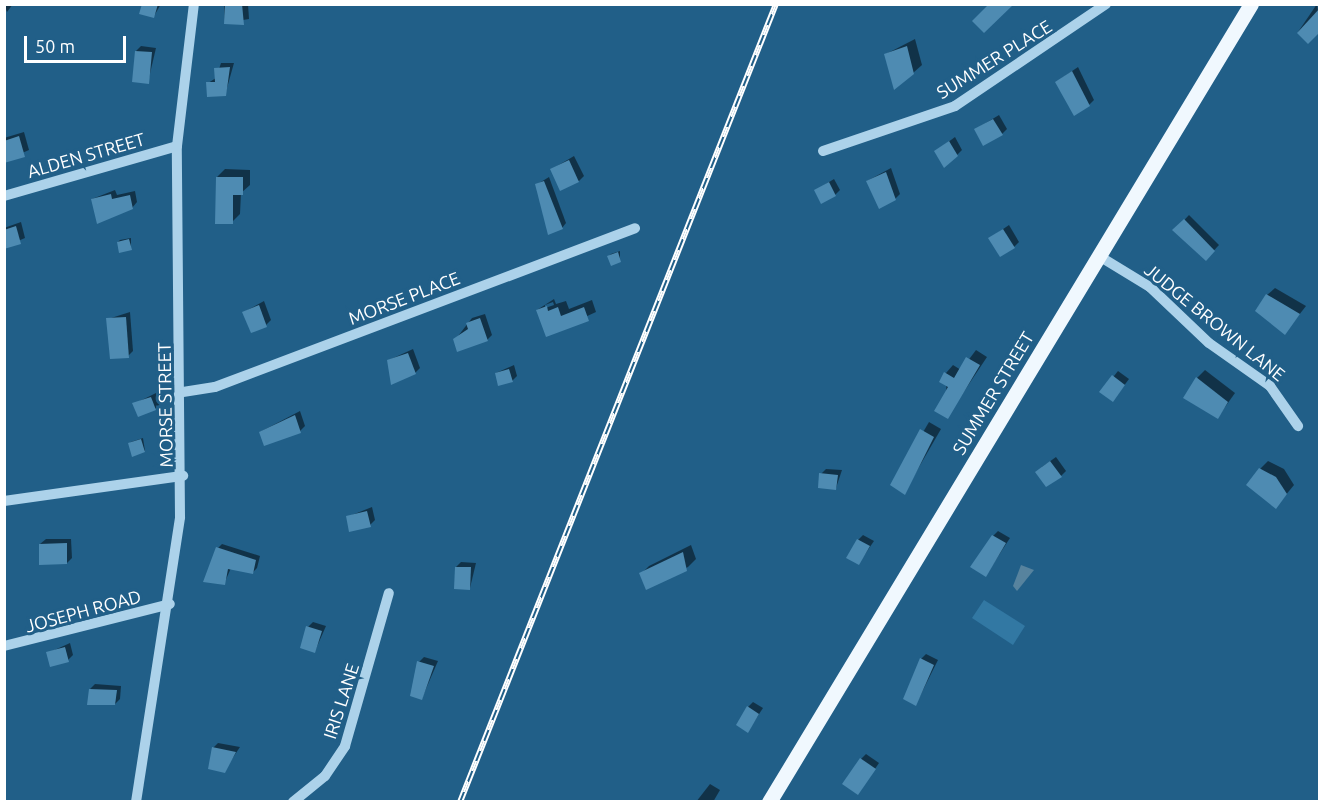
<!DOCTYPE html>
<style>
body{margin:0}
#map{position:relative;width:1324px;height:806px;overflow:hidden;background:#215f88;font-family:Ubuntu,sans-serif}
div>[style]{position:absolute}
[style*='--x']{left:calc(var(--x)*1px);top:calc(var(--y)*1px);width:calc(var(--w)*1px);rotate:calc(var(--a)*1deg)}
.green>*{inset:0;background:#3278a3}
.water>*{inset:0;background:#57839e}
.shadow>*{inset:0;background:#0007}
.building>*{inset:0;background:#4e8bb2}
.minor>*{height:10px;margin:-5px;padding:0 5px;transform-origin:5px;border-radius:5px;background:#acd2ea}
.major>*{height:15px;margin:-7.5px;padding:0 7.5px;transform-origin:7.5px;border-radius:7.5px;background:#f0f8fe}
.rail>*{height:6px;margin-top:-3px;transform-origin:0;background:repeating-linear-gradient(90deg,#215f88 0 11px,#fff 0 22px);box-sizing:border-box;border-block:2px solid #fff}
span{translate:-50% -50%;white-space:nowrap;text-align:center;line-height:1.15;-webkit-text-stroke:6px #215f88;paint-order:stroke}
.street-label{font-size:18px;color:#fff}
.frame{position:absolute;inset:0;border:6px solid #fff;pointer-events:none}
.scale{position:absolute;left:24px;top:36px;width:102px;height:27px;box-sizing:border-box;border:3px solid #fff;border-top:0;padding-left:8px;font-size:18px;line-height:21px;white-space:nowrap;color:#fff;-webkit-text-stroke:4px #215f88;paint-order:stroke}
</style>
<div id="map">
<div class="green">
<div style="clip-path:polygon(984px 600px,1025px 626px,1013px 645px,972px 618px)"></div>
</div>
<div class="water">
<div style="clip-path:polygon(1021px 565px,1034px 570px,1017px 591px,1013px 586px)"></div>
</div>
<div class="shadow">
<div style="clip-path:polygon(4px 4px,13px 4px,7px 12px)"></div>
<div style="clip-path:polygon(143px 4px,161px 4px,154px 16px)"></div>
<div style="clip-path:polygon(224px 4px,248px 4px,249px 19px,225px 23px)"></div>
<div style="clip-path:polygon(1317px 4px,1320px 28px,1298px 32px)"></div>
<div style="clip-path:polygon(915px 39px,922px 65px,913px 73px,886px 54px)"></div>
<div style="clip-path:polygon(141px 46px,156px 48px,148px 82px,136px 51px)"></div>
<div style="clip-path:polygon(221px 63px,234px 63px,225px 95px,208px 83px,216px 78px)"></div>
<div style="clip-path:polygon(1078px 67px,1094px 100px,1089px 105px,1062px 78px)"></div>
<div style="clip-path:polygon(999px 115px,1007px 129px,1002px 134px,976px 129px)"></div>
<div style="clip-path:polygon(24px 132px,29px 150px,4px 161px,4px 138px)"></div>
<div style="clip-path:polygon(955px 137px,962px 150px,957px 155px,936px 151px)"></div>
<div style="clip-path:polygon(574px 156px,584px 176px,579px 181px,552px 169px)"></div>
<div style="clip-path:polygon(891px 168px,900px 194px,895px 199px,867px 181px)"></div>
<div style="clip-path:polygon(225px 169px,250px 170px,250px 185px,241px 193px,240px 214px,232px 222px,217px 177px)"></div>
<div style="clip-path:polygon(549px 177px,566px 223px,562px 228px,536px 185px)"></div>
<div style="clip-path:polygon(834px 179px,840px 190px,835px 195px,816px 190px)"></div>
<div style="clip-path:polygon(115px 190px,117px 195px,135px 191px,137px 202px,132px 208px,92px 199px)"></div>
<div style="clip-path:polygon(1189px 215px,1219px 245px,1206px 259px,1175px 230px)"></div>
<div style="clip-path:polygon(21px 222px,25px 238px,4px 247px,4px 228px)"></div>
<div style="clip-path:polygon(1009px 225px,1019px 242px,1014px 247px,990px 238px)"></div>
<div style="clip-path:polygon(131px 238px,131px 248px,118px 242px,120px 240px)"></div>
<div style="clip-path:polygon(620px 251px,620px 261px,609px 256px,611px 254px)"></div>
<div style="clip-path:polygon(1275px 288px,1306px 306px,1285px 333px,1267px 295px)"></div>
<div style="clip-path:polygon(evenodd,554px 299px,556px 304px,566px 301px,569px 309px,592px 300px,596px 312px,546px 335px,537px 310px,554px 299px,553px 302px,554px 305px,545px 308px,545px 305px,553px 302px)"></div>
<div style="clip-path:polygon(264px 301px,271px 320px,266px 325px,244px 312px)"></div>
<div style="clip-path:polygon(130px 312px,133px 351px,128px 356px,108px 319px)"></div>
<div style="clip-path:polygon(485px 314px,492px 335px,487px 340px,455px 340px,472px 318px)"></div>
<div style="clip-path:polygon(413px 349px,420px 368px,415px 373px,389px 360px)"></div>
<div style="clip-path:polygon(976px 350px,987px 357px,947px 417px,946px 373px,953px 365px,961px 370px)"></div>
<div style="clip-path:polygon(514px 365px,517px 376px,512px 381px,496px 373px)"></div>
<div style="clip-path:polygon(1205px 370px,1235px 393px,1218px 417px,1197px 378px)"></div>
<div style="clip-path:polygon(1118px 371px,1129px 379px,1117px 395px,1102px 391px)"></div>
<div style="clip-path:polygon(156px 393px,160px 404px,155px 409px,134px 404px)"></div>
<div style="clip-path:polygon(300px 411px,305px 426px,300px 431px,260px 432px)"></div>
<div style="clip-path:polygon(929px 422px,941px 429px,904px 493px,892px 485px)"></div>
<div style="clip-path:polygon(143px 438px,145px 451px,129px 444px,131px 442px)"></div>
<div style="clip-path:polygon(1056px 457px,1066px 471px,1061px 476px,1042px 467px)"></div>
<div style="clip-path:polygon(1268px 461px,1284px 469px,1294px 485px,1276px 507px,1260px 469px)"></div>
<div style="clip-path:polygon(826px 469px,842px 470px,836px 488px,821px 474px)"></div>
<div style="clip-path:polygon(372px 507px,375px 520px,370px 525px,347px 517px)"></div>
<div style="clip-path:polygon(998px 531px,1010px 538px,986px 575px,993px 536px)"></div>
<div style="clip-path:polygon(863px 535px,874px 541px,859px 563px,858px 540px)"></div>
<div style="clip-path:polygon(46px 539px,71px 539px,72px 558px,67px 563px,40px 544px)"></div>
<div style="clip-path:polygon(222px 544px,260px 556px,257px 568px,253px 572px,231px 568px,224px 584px,218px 548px)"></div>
<div style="clip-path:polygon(691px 545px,696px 559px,688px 567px,647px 588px,641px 574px,649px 566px)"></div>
<div style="clip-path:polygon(461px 562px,476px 563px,470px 588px,456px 567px)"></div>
<div style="clip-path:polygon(313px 622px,326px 626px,315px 651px,308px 627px)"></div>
<div style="clip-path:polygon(70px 643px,73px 655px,68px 660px,48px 653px)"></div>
<div style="clip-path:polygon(926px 654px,938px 660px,916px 704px,921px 659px)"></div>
<div style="clip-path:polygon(424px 657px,438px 661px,422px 698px,419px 662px)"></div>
<div style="clip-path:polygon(95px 684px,121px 686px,120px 699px,115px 704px,90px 689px)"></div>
<div style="clip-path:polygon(753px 702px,763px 708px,748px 731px,748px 707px)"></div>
<div style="clip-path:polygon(218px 743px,240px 747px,224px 771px,213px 748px)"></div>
<div style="clip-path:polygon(866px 754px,879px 763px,862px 788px,861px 759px)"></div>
<div style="clip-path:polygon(710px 784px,720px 790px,713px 802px,696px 802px)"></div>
</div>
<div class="building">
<div style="clip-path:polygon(142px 4px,158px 4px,154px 18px,139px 14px)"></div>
<div style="clip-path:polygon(225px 4px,242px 4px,244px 25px,224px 24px)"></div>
<div style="clip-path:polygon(989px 4px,1014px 4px,984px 33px,972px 21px)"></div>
<div style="clip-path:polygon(1320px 8px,1320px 32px,1308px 44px,1297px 33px)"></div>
<div style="clip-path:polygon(907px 46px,914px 74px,894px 90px,884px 54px)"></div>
<div style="clip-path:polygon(135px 51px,152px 52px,149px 84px,132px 82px)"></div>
<div style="clip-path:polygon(230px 67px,226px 96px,207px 97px,206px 82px,215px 82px,214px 68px)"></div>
<div style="clip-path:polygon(1072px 71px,1090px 106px,1074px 116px,1055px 82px)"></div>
<div style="clip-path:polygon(993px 119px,1003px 135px,983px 146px,974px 129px)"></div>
<div style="clip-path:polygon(19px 136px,25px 157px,4px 163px,4px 141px)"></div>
<div style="clip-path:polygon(949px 141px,958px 156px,944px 168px,934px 151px)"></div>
<div style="clip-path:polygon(569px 160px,579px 182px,560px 191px,550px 169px)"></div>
<div style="clip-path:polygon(886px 172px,896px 200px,879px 209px,866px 181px)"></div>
<div style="clip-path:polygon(216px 177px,243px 177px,243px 195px,233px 195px,233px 224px,215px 224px)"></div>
<div style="clip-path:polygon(544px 181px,563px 229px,548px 235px,535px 184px)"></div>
<div style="clip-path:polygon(829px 182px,836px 196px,821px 204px,814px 190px)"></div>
<div style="clip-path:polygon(111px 194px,112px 199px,130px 195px,133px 209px,97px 224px,91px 199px)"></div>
<div style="clip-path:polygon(1184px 219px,1215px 251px,1206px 261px,1172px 230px)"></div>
<div style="clip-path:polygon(16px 226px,21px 244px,4px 249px,4px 230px)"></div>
<div style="clip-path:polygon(1003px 229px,1015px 248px,1000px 257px,988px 238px)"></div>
<div style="clip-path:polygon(129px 239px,132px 250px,119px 253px,117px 242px)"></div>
<div style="clip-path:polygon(618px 252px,621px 262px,611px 266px,607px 256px)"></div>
<div style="clip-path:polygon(1266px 294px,1300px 314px,1285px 335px,1255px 311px)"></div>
<div style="clip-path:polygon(259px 305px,267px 327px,251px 333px,242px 312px)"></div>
<div style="clip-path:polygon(547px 306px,548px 311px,558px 307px,561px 316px,584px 307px,589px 321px,546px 337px,536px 310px)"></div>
<div style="clip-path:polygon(126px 317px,129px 358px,110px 359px,106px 318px)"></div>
<div style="clip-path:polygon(480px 318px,488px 341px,457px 352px,453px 339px,468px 329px,466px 323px)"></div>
<div style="clip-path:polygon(408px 353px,416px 374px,391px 385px,387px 360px)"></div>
<div style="clip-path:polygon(966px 357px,980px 365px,948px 419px,934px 411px,948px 387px,939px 382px,944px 372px,954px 378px)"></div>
<div style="clip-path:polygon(509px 369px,513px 382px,498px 386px,495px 373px)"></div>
<div style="clip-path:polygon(1112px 375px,1125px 385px,1113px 402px,1099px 392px)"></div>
<div style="clip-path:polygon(1196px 377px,1228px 402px,1218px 419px,1183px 398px)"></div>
<div style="clip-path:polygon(151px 397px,156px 410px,138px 417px,132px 403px)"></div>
<div style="clip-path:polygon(295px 415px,301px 433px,264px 446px,259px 432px)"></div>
<div style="clip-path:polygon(920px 429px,934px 437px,905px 495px,890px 485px)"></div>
<div style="clip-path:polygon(141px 439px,145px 452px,132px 457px,128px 443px)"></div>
<div style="clip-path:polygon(1050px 461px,1062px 477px,1046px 487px,1035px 472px)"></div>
<div style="clip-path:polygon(1259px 468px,1276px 477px,1287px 494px,1276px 509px,1246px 485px)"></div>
<div style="clip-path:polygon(819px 473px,838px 475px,836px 490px,818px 488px)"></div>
<div style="clip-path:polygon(367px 511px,371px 527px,349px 532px,346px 516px)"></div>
<div style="clip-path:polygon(992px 535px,1006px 543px,986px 577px,970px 567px)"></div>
<div style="clip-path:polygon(857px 539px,870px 546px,859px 565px,846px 558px)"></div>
<div style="clip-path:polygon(67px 543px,67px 564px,39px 565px,39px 544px)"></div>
<div style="clip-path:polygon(216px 547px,256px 560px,253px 574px,228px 569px,225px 585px,203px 582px)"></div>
<div style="clip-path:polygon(683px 552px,687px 571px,646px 590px,639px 573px)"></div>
<div style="clip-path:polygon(455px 567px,471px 567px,470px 590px,454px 589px)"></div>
<div style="clip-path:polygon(306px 626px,322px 631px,315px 653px,300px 648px)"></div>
<div style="clip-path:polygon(65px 647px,69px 662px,50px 667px,46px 652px)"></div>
<div style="clip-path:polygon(920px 658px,934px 665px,916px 706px,903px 699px)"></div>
<div style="clip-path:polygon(417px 661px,434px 666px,422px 700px,410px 696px)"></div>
<div style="clip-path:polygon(89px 689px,117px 690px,115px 705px,87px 705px)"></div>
<div style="clip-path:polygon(747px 706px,759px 714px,748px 733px,736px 725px)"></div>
<div style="clip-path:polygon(212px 747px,236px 752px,225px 773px,208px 769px)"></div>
<div style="clip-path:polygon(860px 758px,876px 769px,858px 795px,842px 784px)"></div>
</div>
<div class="minor">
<div style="--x:823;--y:151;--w:139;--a:-18.8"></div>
<div style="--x:955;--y:106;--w:182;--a:-34"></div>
<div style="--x:4;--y:196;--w:180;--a:-16.1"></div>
<div style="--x:1099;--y:256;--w:60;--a:31.3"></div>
<div style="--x:1150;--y:287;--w:81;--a:43.5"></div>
<div style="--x:1209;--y:343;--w:75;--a:35.2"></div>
<div style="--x:1270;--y:386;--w:49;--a:55"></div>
<div style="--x:183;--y:392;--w:32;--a:-9"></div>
<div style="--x:215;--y:387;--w:449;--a:-20.7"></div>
<div style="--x:4;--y:501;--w:181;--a:-8"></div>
<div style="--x:4;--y:646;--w:171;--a:-14.2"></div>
<div style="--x:136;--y:802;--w:288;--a:-81.2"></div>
<div style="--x:180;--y:517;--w:371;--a:-90.5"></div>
<div style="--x:177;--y:146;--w:143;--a:-83.2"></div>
<div style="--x:293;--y:802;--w:41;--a:-39.1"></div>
<div style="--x:325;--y:776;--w:36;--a:-56"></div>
<div style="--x:345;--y:746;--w:159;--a:-74"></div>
</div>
<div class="major">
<div style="--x:769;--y:802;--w:932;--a:-58.87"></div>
</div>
<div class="rail">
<div style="--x:460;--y:802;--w:858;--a:-68.4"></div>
</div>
<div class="street-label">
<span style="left:994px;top:59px;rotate:-32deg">SUMMER PLACE</span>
<span style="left:86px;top:155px;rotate:-16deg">ALDEN STREET</span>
<span style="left:404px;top:298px;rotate:-21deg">MORSE PLACE</span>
<span style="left:1215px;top:322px;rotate:39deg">JUDGE BROWN LANE</span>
<span style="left:993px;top:393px;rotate:-59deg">SUMMER STREET</span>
<span style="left:165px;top:405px;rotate:-91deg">MORSE STREET</span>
<span style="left:83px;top:611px;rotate:-15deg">JOSEPH ROAD</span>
<span style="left:341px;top:701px;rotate:-72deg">IRIS LANE</span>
</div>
<div class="frame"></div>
<div class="scale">50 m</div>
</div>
